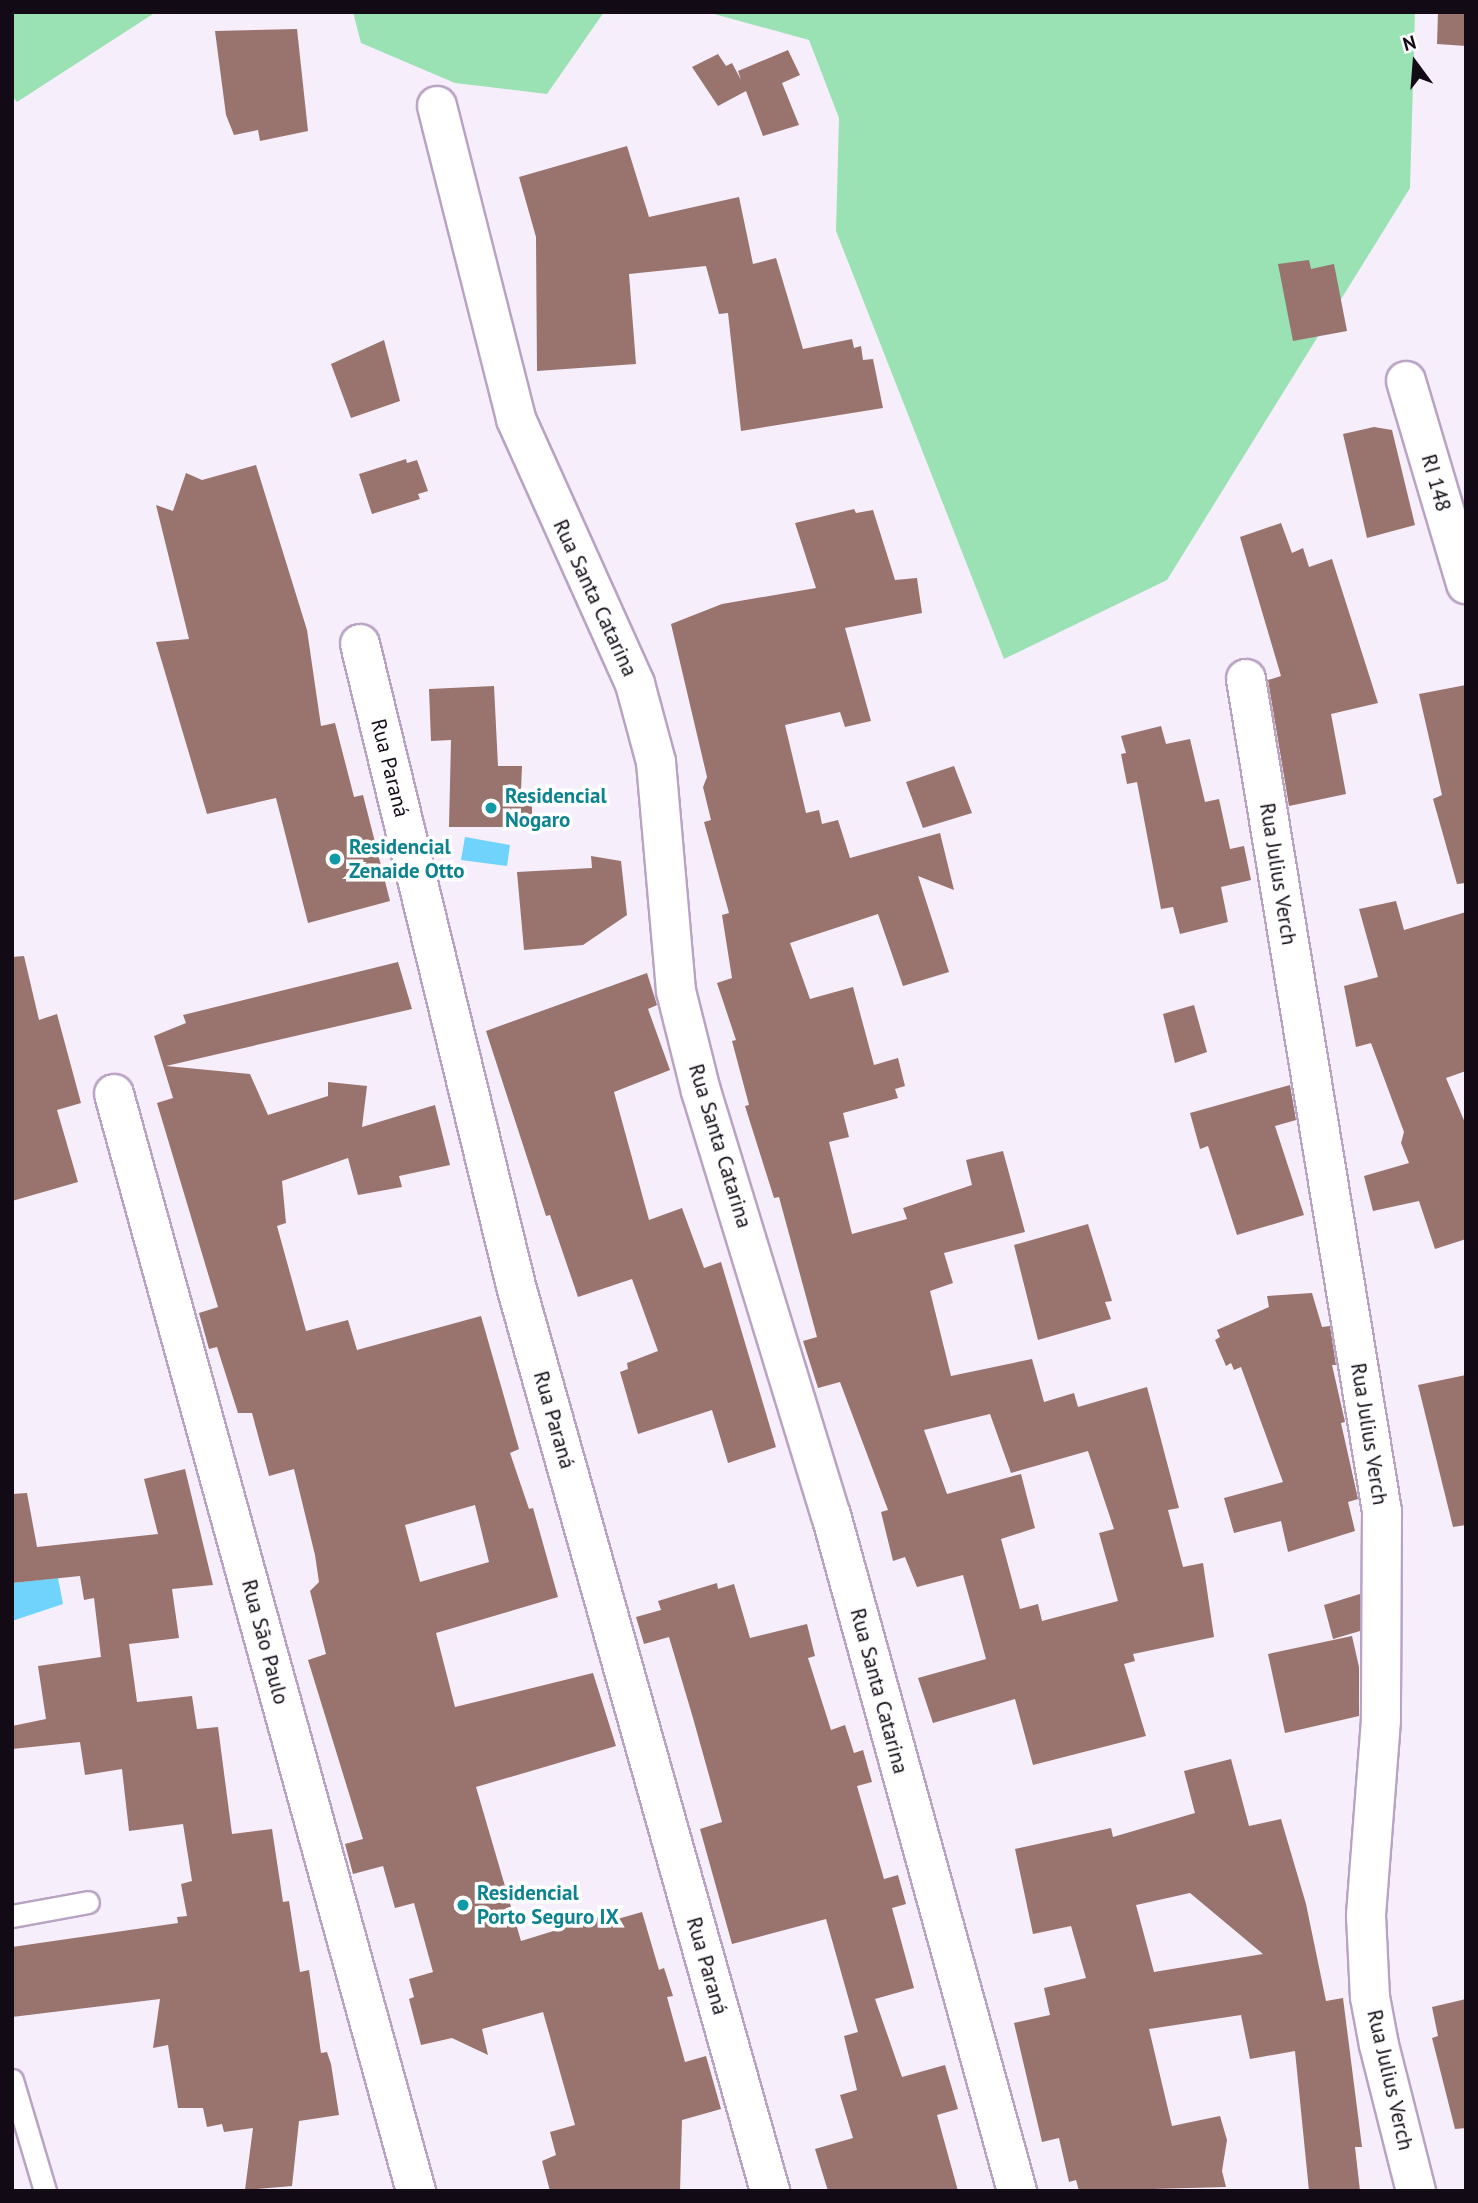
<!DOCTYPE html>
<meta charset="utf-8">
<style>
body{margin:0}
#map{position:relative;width:1478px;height:2203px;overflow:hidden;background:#f7eefb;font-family:"PT Sans",sans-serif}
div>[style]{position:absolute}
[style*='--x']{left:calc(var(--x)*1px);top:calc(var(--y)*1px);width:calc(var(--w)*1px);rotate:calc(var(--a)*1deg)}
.green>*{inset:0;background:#9ae1b4}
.water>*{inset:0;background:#6fd3fc}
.building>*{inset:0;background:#99736d}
.roads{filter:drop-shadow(2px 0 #b8a3c2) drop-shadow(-2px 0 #b8a3c2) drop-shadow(0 2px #b8a3c2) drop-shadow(0 -2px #b8a3c2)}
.service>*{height:21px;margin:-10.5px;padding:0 10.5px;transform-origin:10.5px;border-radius:10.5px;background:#fff}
.minor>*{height:38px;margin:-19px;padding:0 19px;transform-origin:19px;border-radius:19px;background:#fff}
.dots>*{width:19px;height:19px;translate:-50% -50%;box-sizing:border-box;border:4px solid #fff;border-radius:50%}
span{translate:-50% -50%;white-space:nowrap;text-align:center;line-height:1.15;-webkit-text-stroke:7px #fff;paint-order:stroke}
.street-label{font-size:21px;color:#120b15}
.culture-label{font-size:21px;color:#0d838f;font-weight:700}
.left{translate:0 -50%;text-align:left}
.frame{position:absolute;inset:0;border:14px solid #120b15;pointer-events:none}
.north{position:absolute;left:1380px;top:28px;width:70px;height:70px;-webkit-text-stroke:5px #fff;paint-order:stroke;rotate:344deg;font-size:19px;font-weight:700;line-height:28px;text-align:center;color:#120b15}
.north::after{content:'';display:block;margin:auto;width:24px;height:32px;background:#120b15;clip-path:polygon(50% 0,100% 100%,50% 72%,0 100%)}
</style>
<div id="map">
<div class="green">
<div style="clip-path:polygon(12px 12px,156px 12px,17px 102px,12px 96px)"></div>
<div style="clip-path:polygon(353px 12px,604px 12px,547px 94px,455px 83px,361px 43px)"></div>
<div style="clip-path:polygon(707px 12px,1415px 12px,1410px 188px,1167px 580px,1004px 659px,836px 231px,839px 118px,809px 40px)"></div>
</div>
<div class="water">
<div style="clip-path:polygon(465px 837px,510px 845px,507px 866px,461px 860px)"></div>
<div style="clip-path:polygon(58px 1578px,63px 1604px,12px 1621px,12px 1583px)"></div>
</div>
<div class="building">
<div style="clip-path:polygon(1438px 12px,1466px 12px,1466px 46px,1437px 44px)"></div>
<div style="clip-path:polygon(297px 29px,308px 131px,260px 141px,258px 130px,234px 135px,226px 115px,215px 31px)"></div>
<div style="clip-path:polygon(788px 50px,800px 75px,782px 83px,799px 125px,763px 136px,746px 91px,718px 106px,692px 67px,718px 54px,726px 66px,732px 63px,741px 80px,738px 71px)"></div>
<div style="clip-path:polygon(627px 146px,649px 217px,739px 197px,753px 264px,776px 258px,803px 349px,852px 339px,854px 348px,861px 346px,863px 360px,873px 359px,883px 408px,741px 431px,728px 313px,719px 314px,706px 266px,629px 274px,636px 364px,537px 371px,536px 237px,519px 177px)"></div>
<div style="clip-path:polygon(1309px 260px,1311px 269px,1334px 264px,1347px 331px,1293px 341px,1278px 264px)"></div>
<div style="clip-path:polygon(384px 340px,400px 401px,351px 418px,331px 364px)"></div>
<div style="clip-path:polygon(1374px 427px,1392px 430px,1415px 525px,1367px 538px,1343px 434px)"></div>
<div style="clip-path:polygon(406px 459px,407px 463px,417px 460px,428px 491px,418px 494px,420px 499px,372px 514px,359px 474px)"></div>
<div style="clip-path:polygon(256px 465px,307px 630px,321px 726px,335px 723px,354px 797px,363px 795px,390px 901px,308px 923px,276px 798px,207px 814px,156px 642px,189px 639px,156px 505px,173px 511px,186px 473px,202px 480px)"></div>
<div style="clip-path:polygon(evenodd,854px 509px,856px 513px,873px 510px,895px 580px,917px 578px,922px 613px,845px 628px,871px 721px,845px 727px,840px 712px,785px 725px,806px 813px,819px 810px,822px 824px,838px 820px,850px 858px,940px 833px,954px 890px,918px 876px,949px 972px,903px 986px,878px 914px,790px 943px,810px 999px,853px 987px,874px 1065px,898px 1058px,905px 1086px,895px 1089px,898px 1098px,843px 1113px,849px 1137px,829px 1142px,852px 1234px,907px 1219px,903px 1208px,972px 1185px,966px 1160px,1003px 1151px,1025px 1232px,944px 1253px,953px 1283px,930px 1291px,951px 1376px,1032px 1359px,1044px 1402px,1074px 1393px,1078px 1407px,1147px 1387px,1179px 1508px,1168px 1510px,1183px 1567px,1203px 1563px,1214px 1637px,1133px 1654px,1135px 1661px,1124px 1664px,1146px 1736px,1033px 1765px,1015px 1699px,933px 1723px,918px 1678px,986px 1659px,963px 1575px,917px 1587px,905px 1557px,893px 1561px,881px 1512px,888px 1510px,840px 1382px,818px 1388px,803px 1341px,817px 1337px,779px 1197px,774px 1198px,745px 1106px,749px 1105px,732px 1041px,736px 1040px,717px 983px,732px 978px,722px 915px,729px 913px,704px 822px,711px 820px,703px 787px,707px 777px,671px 624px,722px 604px,816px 588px,795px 523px,854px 509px,990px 1414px,1011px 1473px,1088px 1451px,1114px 1529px,1099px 1533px,1118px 1601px,1042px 1621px,1038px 1604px,1020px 1609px,1001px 1539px,1035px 1528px,1021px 1474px,947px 1494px,924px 1430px,990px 1414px)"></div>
<div style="clip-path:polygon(1281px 523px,1292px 553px,1303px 548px,1309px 567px,1332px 559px,1378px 703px,1331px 714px,1346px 794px,1289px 806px,1268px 680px,1281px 676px,1240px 537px)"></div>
<div style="clip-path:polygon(1466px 685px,1466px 883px,1457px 884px,1433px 799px,1442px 795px,1419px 694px)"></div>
<div style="clip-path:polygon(494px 686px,498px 766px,522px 766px,521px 790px,532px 790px,532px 827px,449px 827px,451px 740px,431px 741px,429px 689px)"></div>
<div style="clip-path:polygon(1161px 726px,1166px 744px,1190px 739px,1205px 802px,1219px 799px,1230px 849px,1244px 846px,1251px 880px,1221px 887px,1228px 922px,1180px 934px,1173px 907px,1161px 909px,1137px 782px,1127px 784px,1121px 754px,1126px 753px,1121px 736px)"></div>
<div style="clip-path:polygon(954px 766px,972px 813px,923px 828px,906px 782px)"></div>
<div style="clip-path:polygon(591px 856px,621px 861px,627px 915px,583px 945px,524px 950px,517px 872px,592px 868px)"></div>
<div style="clip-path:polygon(1396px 901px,1404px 930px,1466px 912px,1466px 1071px,1446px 1078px,1466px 1125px,1466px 1239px,1435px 1249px,1419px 1201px,1373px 1211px,1364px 1176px,1409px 1163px,1401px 1143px,1404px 1132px,1371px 1043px,1356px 1047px,1344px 986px,1378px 977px,1359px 909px)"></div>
<div style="clip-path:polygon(24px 956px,39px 1020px,57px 1014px,81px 1103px,57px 1110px,78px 1182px,12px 1201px,12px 957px)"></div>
<div style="clip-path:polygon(evenodd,398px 962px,412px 1009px,166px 1066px,250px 1074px,268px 1115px,328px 1096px,328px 1082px,367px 1086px,362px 1127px,435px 1105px,450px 1165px,399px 1176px,402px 1187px,358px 1195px,348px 1158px,282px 1181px,286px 1223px,277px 1226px,306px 1331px,348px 1320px,357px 1350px,481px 1316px,519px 1449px,510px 1453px,529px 1509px,533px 1508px,558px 1597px,436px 1633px,455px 1707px,593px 1673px,616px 1746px,476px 1787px,521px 1941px,612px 1913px,614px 1920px,642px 1912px,659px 1970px,664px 1968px,673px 1996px,667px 1997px,685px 2062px,706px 2056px,721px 2109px,682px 2120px,680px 2191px,550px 2191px,542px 2161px,556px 2155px,550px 2132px,575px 2125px,543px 2012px,482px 2029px,488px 2055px,452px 2038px,421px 2045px,409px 1999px,414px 1997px,409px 1979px,433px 1972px,414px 1903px,395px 1908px,383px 1866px,353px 1874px,345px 1844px,363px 1839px,308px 1660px,326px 1654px,310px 1591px,319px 1582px,315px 1555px,294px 1469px,269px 1476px,252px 1413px,238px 1413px,217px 1347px,209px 1349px,199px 1313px,218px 1307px,157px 1103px,173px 1098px,154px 1036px,186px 1023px,183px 1015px,398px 962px,475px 1505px,489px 1562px,420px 1582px,405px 1525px,475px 1505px)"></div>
<div style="clip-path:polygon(647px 973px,657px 1005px,648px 1009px,670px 1070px,614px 1092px,649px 1220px,682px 1208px,704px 1268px,721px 1262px,776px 1447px,728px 1463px,712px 1410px,638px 1434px,620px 1372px,628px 1369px,627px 1363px,658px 1351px,632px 1279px,578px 1297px,550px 1215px,546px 1216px,486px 1031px)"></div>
<div style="clip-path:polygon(1194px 1005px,1207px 1052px,1175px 1063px,1163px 1014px)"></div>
<div style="clip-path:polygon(1290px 1085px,1296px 1120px,1275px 1126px,1304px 1215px,1237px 1235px,1208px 1146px,1200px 1149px,1190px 1113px)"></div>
<div style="clip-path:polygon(1088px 1224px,1112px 1301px,1105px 1302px,1111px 1319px,1038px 1340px,1014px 1245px)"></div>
<div style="clip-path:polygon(1312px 1293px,1322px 1327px,1330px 1326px,1336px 1365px,1332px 1365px,1345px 1422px,1341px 1423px,1358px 1499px,1348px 1502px,1355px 1531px,1288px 1552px,1281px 1521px,1234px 1533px,1224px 1498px,1283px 1482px,1241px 1367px,1234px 1370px,1231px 1363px,1226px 1366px,1215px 1340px,1220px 1337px,1217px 1330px,1269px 1307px,1267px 1296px)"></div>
<div style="clip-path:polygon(1466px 1375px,1466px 1525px,1453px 1527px,1418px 1385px)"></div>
<div style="clip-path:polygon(185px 1469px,213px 1585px,172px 1589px,179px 1638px,129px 1644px,137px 1702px,192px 1696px,197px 1729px,218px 1727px,232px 1834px,272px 1829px,283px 1902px,289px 1901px,300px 1972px,309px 1970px,321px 2053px,327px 2052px,331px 2064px,339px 2115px,299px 2121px,292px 2186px,245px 2190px,253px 2128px,224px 2132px,222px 2124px,207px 2127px,203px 2108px,178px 2108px,168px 2045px,153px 2048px,160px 1999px,12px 2017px,12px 1947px,178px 1923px,177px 1917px,187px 1916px,181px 1884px,192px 1881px,183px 1824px,129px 1831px,122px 1769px,85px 1775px,80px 1742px,12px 1749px,12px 1726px,46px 1719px,38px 1666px,101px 1657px,94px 1598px,84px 1600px,80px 1576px,12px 1583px,12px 1494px,27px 1493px,37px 1547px,158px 1534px,144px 1479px)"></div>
<div style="clip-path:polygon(717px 1583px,718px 1589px,734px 1584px,750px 1638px,807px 1624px,815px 1656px,808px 1658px,831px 1730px,845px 1725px,854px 1753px,863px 1750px,872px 1782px,857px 1786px,884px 1879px,898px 1875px,906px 1904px,892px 1908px,914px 1988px,875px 1999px,902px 2077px,945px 2065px,958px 2109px,937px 2115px,958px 2191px,828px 2191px,815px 2149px,853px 2138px,840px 2095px,857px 2090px,844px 2036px,858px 2032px,826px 1919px,732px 1944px,700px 1829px,722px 1822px,693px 1718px,669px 1637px,644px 1644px,636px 1617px,661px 1610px,658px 1601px)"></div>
<div style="clip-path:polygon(1360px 1594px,1360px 1631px,1333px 1639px,1324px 1605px)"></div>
<div style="clip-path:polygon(1352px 1636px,1359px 1667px,1359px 1716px,1285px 1733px,1268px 1654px)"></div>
<div style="clip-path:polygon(evenodd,1231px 1759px,1249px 1826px,1281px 1819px,1306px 1904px,1326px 2001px,1343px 1998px,1362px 2147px,1355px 2147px,1360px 2191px,1309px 2191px,1295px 2051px,1250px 2059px,1241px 2015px,1149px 2029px,1172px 2126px,1220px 2116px,1227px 2140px,1222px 2171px,1226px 2187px,1079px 2191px,1076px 2180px,1069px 2182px,1059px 2138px,1042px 2142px,1014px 2023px,1050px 2015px,1044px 1988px,1086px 1978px,1071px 1926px,1033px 1934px,1015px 1849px,1111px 1828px,1113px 1837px,1195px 1813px,1184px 1771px,1231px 1759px,1190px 1893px,1263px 1954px,1154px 1972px,1136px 1905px,1190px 1893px)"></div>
<div style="clip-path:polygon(1466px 1999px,1466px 2128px,1455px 2129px,1432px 2038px,1438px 2036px,1432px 2007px)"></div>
</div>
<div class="roads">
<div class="service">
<div style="--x:12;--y:1916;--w:77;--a:-10.4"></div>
<div style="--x:12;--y:2080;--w:116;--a:73.4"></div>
</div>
<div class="minor">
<div style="--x:437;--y:106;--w:323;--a:75.8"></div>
<div style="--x:516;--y:419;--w:290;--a:65.8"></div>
<div style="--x:635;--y:684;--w:81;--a:74.9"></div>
<div style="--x:656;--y:762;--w:230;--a:85"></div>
<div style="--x:676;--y:991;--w:103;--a:76"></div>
<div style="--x:701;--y:1091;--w:443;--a:73"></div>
<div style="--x:831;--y:1515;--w:701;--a:74.62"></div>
<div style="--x:1406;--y:381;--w:212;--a:73.5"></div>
<div style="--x:360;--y:644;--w:661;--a:76.34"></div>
<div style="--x:516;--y:1286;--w:940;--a:74.32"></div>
<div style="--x:1246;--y:679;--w:843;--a:80.72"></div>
<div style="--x:1382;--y:1511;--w:209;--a:90.3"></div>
<div style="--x:1381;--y:1720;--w:197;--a:94.4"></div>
<div style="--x:1366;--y:1916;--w:81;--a:87.2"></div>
<div style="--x:1370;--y:1997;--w:49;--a:79.4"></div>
<div style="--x:1379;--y:2045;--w:151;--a:75.8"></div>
<div style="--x:114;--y:1094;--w:1138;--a:74.61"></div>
</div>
</div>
<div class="dots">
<div style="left:491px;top:808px;background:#0f9aa8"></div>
<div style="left:335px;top:859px;background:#0f9aa8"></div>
<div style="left:463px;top:1905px;background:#0f9aa8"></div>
</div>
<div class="street-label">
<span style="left:1436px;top:483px;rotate:74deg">RI 148</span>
<span style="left:595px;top:598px;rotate:65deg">Rua Santa Catarina</span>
<span style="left:390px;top:768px;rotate:76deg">Rua Paraná</span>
<span style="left:1278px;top:874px;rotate:81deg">Rua Julius Verch</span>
<span style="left:720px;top:1146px;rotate:73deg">Rua Santa Catarina</span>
<span style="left:554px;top:1420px;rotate:74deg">Rua Paraná</span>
<span style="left:1369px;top:1434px;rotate:81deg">Rua Julius Verch</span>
<span style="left:265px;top:1642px;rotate:75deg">Rua São Paulo</span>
<span style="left:879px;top:1691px;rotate:75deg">Rua Santa Catarina</span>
<span style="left:707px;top:1966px;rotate:74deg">Rua Paraná</span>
<span style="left:1390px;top:2080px;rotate:77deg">Rua Julius Verch</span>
</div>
<div class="culture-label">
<span class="left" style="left:505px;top:808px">Residencial<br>Nogaro</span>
<span class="left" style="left:349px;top:859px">Residencial<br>Zenaide Otto</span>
<span class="left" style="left:477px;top:1905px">Residencial<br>Porto Seguro IX</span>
</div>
<div class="frame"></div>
<div class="north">N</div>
</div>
